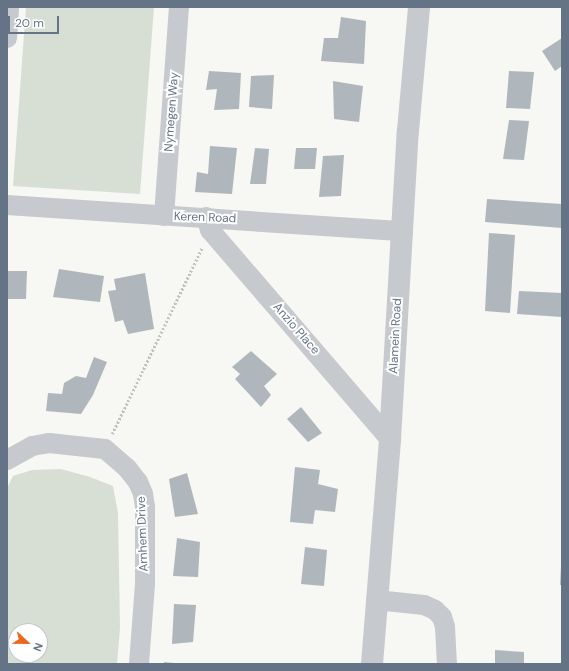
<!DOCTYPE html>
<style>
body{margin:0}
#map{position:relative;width:569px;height:671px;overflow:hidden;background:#f7f7f3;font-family:"DM Sans",sans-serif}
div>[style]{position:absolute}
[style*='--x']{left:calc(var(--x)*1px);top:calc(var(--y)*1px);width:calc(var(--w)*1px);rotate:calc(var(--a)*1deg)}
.green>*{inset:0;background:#d7dfd4}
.building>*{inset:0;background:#afb6bc}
.path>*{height:2.5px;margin-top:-1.25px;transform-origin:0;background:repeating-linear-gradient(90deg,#c0c1c4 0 2px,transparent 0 4px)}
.minor>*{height:20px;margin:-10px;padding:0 10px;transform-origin:10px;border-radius:10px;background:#c6c9cd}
.tertiary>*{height:22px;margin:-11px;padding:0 11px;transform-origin:11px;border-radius:11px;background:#c6c9cd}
span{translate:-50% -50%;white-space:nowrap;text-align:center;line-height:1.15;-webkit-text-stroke:4px #fff;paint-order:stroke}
.street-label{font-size:12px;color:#647386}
.frame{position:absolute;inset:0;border:8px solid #647386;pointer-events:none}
.north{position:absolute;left:8px;top:623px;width:40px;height:40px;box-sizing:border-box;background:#fff;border:1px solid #c1c7cf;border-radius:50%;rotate:112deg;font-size:11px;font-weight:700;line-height:16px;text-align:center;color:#647386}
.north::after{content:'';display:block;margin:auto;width:14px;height:18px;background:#eb6720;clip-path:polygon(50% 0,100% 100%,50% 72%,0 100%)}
.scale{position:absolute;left:8px;top:16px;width:51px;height:18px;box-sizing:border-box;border:2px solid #647386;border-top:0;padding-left:5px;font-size:12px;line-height:14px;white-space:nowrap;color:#647386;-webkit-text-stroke:3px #fff;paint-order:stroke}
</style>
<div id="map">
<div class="green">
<div style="clip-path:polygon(26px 7px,154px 7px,140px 194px,13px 186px)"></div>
<div style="clip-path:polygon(evenodd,61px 469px,90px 477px,113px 486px,118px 513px,120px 628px,117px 664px,7px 664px,7px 488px,13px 476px,32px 470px,61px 469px,16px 631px,40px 631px,40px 655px,16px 655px,16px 631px)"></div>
</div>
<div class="building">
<div style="clip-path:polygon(341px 17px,366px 21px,364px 64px,321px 61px,324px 38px,338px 38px)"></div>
<div style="clip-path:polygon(562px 38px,562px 66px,555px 71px,542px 51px)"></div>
<div style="clip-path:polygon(209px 71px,241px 73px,239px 109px,214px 110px,217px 89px,206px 90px)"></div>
<div style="clip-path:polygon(509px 71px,534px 72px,530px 109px,506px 108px)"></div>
<div style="clip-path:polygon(274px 75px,272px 109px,249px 107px,251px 76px)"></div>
<div style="clip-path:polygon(333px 81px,363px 86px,359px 122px,334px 119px)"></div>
<div style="clip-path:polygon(509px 120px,529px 121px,524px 160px,503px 159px)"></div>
<div style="clip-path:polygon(210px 146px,237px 148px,232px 194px,195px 192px,197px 172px,208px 174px)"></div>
<div style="clip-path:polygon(255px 148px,269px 149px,266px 184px,250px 184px)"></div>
<div style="clip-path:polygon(296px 148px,317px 148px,315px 169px,294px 169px)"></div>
<div style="clip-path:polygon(344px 155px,341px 196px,319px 197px,323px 156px)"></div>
<div style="clip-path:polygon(487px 199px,562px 204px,562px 228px,485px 222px)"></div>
<div style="clip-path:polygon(489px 233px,515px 235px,510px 313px,485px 311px)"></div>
<div style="clip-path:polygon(59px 269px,104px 276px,100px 302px,53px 297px)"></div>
<div style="clip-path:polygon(7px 271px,27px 271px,26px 299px,7px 299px)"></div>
<div style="clip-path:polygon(145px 273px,154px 329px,128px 334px,123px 320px,115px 322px,108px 291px,116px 290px,114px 279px)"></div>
<div style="clip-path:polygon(519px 291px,562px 293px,562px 317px,517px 314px)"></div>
<div style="clip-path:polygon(251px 351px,277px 374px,264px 386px,271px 395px,261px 407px,235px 379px,240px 374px,232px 367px)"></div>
<div style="clip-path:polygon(94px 357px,107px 362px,93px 395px,81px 414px,46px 411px,48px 393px,62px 394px,64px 383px,76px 376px,86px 378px)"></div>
<div style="clip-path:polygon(301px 407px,322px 433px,308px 442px,287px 419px)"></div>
<div style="clip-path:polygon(295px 467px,320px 470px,318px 484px,338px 489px,335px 512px,315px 510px,313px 524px,290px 522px)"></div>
<div style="clip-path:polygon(187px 473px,198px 514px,175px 517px,169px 479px)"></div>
<div style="clip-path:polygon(177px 538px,200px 542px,198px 577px,173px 576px)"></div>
<div style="clip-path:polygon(305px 547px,327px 550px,324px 586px,301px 584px)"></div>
<div style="clip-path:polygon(561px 566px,562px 585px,560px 585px)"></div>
<div style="clip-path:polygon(174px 604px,196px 605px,193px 642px,172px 644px)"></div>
<div style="clip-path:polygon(495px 650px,524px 652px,524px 664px,495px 664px)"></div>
<div style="clip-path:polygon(164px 662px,174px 663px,174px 664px,164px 664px)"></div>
</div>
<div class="path">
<div style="--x:112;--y:434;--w:207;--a:-64.2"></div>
</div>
<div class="minor">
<div style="--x:7;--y:38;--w:31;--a:-86"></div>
<div style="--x:7;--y:205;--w:397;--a:3.8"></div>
<div style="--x:164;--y:216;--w:210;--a:-85.9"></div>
<div style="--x:206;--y:217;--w:14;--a:73"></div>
<div style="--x:210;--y:230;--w:276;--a:49.3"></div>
<div style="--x:7;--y:460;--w:29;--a:-29"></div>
<div style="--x:32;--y:446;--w:17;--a:-10"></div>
<div style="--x:49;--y:443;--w:56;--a:6.1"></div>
<div style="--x:105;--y:449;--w:29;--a:41"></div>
<div style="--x:127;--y:468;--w:18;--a:52"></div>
<div style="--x:138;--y:482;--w:13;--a:67"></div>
<div style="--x:143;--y:494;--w:13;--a:81"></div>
<div style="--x:145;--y:507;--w:77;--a:90"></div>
<div style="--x:145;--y:584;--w:80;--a:94.3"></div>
<div style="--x:376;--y:600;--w:48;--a:5.9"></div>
<div style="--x:424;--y:605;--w:12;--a:24"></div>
<div style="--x:435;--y:610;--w:10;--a:45"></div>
<div style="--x:442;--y:617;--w:10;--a:73"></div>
<div style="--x:445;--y:627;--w:37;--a:87"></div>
</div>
<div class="tertiary">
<div style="--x:372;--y:664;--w:226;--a:-85.4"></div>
<div style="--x:390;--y:439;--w:309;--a:-86.7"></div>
<div style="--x:408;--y:131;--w:124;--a:-84.9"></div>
</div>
<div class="street-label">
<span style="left:172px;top:112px;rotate:-86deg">Nymegen Way</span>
<span style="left:205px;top:218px;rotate:2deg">Keren Road</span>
<span style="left:296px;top:329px;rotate:49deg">Anzio Place</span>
<span style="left:396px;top:336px;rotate:-87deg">Alamein Road</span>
<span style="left:143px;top:534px;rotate:-92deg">Arnhem Drive</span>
</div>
<div class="frame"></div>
<div class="north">N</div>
<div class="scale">20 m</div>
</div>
